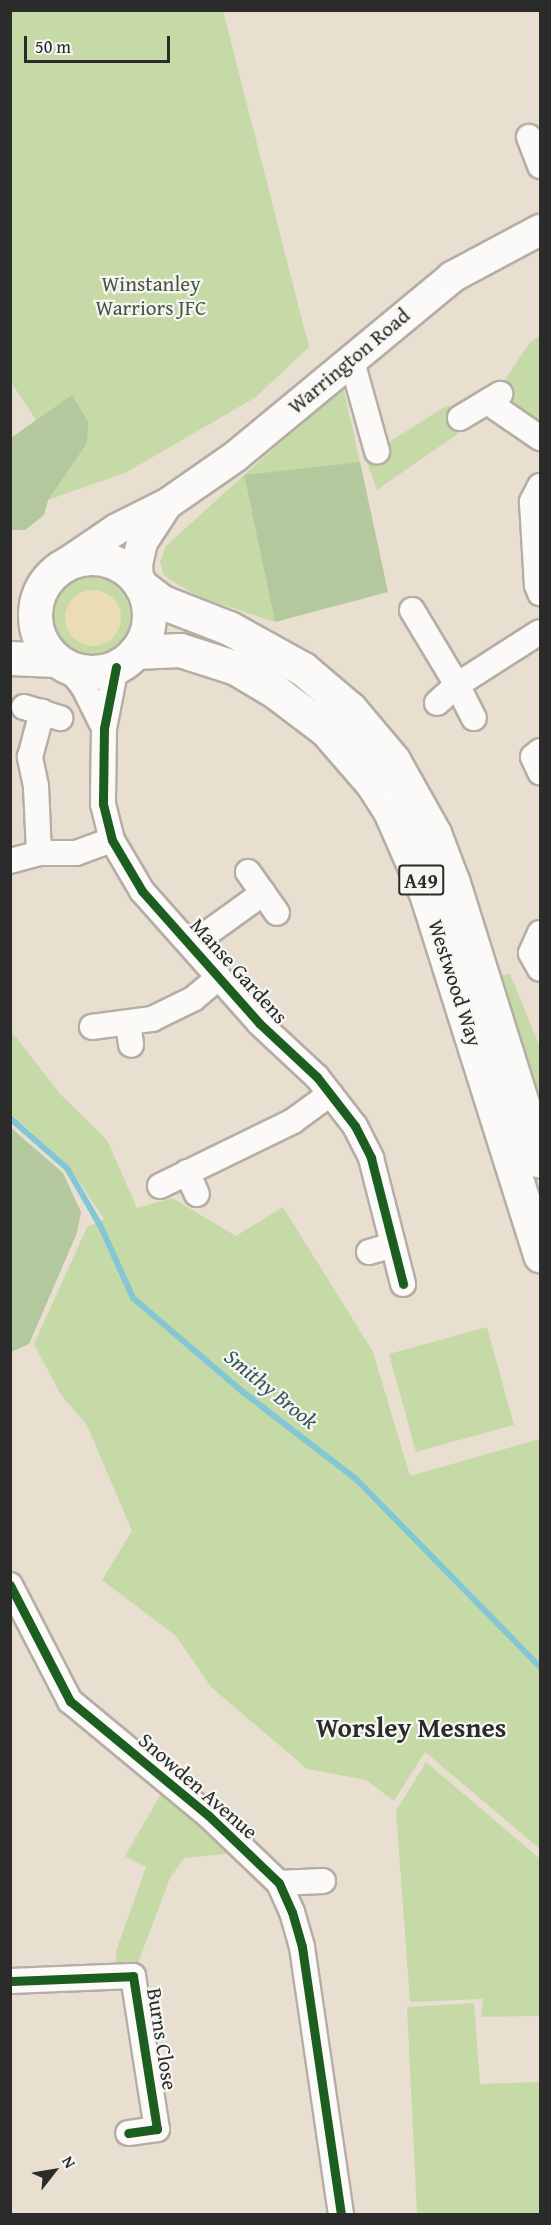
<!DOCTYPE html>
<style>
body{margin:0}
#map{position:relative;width:551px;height:2225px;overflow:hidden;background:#e9dfd1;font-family:"Gentium Book Plus",serif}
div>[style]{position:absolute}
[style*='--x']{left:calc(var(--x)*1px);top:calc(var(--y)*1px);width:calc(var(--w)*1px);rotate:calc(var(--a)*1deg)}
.green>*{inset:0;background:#c5daa6}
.forest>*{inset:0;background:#b3c89c}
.sand>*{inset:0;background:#ecdcb5}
.round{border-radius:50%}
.stream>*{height:6px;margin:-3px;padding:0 3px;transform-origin:3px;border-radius:3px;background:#84c7d4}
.roads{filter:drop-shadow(2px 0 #b4aea4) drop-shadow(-2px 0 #b4aea4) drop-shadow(0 2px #b4aea4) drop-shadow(0 -2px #b4aea4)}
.minor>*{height:24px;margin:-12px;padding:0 12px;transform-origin:12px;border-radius:12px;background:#fcfaf8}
.major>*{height:30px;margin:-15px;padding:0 15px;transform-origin:15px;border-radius:15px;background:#fcfaf8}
.highway>*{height:33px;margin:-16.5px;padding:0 16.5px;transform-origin:16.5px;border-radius:16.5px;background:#fcfaf8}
.highway>.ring{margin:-16.5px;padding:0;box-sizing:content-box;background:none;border:33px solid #fcfaf8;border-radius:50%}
.cycleway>*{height:9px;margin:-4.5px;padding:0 4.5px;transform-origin:4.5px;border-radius:4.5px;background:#1b5e20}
span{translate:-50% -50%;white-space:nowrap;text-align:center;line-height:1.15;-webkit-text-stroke:4.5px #f6f6f2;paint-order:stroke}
.shield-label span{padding:2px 4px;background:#f6f6f2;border:2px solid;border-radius:4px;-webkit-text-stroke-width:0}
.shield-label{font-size:20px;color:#2b2b2b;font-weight:700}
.park-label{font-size:21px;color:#4a5641}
.street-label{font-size:21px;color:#2b2b2b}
.water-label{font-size:22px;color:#38575e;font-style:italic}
.district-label{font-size:27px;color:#2b2b2b;font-weight:700}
.frame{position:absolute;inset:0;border:12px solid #2b2b2b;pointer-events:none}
.north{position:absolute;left:24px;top:2141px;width:60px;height:60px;-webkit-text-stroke:4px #f6f6f2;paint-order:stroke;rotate:59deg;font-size:16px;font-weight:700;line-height:24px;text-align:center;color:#2b2b2b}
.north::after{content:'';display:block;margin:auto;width:21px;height:27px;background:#2b2b2b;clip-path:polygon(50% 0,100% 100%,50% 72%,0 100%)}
.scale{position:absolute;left:24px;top:36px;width:146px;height:27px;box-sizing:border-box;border:3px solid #2b2b2b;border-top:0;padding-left:8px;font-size:18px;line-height:21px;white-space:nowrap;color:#2b2b2b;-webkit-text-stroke:4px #f6f6f2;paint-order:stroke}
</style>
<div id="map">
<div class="green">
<div style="clip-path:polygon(10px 11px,223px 11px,309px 347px,256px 397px,127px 472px,48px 500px,44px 515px,25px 530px,11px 530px,11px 438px,36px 420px,11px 382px)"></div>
<div style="clip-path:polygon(540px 336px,540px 438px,489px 403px,531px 341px)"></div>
<div style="clip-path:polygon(343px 387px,360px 462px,244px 476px,275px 622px,199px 597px,164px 576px,160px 562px,166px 546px,244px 475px)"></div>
<div style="clip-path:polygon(448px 405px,463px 430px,377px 490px,365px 457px)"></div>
<div style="clip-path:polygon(evenodd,92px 575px,118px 583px,128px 594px,135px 622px,123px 647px,97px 660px,69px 653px,52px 632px,50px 618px,52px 605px,67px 583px,92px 575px,93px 590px,113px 598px,111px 639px,95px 646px,93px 590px)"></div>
<div style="clip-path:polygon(510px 974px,540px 1047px,540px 1137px,493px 976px)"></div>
<div style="clip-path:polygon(11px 1031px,61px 1095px,107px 1140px,137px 1208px,172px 1198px,236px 1236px,283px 1207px,373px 1352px,410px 1476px,540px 1439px,540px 1849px,425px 1752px,394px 1801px,366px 1780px,307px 1769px,211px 1687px,176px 1636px,102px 1580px,132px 1531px,87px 1425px,61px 1395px,34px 1344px,87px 1227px,104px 1219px,69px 1166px,11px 1114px)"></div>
<div style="clip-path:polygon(487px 1327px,514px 1425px,416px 1452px,389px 1354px)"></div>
<div style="clip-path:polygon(426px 1762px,540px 1859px,540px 2016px,481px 2017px,483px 1999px,410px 2002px,396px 1811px)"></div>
<div style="clip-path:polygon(168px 1782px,247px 1852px,184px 1858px,170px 1878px,133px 1976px,116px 1976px,116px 1951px,146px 1867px,125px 1856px)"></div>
<div style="clip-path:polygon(474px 2003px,480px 2084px,540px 2082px,540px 2214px,417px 2214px,407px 2007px)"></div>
</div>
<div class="forest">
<div style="clip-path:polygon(72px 395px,88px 422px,87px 443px,48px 500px,44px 515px,25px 530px,11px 530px,11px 438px)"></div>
<div style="clip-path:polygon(360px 462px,388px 592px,275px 622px,244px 475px)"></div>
<div style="clip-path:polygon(10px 1127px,63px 1173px,81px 1212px,77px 1233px,29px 1344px,11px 1352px)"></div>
</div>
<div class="sand">
<div class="round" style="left:65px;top:590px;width:56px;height:56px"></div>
</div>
<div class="stream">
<div style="--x:10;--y:1118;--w:76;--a:41.3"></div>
<div style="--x:67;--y:1168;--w:68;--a:60"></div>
<div style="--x:101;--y:1227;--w:78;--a:65.7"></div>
<div style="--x:133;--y:1298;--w:145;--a:40.5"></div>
<div style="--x:243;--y:1392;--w:143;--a:37.6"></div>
<div style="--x:356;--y:1479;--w:263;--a:45.6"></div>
</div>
<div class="roads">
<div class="minor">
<div style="--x:529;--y:137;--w:31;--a:69"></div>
<div style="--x:351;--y:358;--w:97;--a:74.4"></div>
<div style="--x:489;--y:403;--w:62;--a:34.5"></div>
<div style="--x:460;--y:418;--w:47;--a:-31"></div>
<div style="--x:540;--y:486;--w:18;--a:117"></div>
<div style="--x:532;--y:502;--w:83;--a:86.6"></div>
<div style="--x:537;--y:585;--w:9;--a:69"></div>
<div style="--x:412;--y:610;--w:87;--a:59"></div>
<div style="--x:457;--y:685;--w:98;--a:-32.6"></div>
<div style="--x:68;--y:667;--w:24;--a:52"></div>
<div style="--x:83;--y:686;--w:47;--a:63.4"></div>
<div style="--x:116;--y:667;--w:62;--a:101.1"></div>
<div style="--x:104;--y:728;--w:76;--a:90.8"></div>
<div style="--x:103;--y:804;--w:37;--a:76"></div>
<div style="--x:112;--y:840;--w:59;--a:59.5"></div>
<div style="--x:142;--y:891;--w:176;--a:48.4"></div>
<div style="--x:259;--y:1023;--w:79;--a:43"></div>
<div style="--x:317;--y:1077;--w:62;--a:52.2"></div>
<div style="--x:355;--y:1126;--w:36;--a:63"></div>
<div style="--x:371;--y:1158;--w:130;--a:75.7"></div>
<div style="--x:437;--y:703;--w:27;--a:-42"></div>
<div style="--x:457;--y:685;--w:37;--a:63"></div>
<div style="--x:24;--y:707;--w:38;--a:17"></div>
<div style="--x:540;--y:751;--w:9;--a:139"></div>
<div style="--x:533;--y:757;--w:17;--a:65"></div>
<div style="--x:39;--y:853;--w:67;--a:-92.6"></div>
<div style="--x:36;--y:786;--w:30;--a:-102"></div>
<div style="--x:30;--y:757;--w:47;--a:-75.1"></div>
<div style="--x:10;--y:861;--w:30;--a:-15"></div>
<div style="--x:39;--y:853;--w:37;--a:0"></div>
<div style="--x:76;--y:853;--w:38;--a:-20"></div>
<div style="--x:248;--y:872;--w:50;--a:54.7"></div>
<div style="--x:540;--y:933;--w:22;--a:114"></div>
<div style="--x:531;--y:953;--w:18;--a:61"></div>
<div style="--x:191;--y:945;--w:89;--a:-35.8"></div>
<div style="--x:128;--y:1023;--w:22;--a:82"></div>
<div style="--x:92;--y:1027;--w:61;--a:-7.6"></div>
<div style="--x:152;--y:1019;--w:46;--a:-26"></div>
<div style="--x:193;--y:999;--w:34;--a:-40"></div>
<div style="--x:187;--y:1172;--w:24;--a:66"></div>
<div style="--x:160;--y:1186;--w:148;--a:-26"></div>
<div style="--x:293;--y:1121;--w:46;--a:-36.1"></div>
<div style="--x:369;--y:1252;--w:25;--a:-16"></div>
<div style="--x:10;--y:1585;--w:131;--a:62.7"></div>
<div style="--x:70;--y:1701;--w:179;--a:39.6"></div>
<div style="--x:208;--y:1815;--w:98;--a:43.8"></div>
<div style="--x:279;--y:1883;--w:32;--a:66"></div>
<div style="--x:292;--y:1912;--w:36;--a:74"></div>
<div style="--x:302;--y:1947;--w:270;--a:81.7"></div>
<div style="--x:279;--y:1883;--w:44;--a:-2.6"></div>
<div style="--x:10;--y:1981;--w:123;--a:-2.3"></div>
<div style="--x:133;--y:1976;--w:155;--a:81.1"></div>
<div style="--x:157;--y:2129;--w:29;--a:172"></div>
</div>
<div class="major">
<div style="--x:67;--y:563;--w:60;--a:-34.2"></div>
<div style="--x:117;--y:529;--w:56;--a:-26.6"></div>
<div style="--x:167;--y:504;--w:84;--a:-34.8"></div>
<div style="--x:236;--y:456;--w:281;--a:-39.6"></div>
<div style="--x:452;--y:277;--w:100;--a:-28.1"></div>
<div style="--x:138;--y:582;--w:18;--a:-93"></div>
<div style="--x:137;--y:564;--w:23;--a:-77"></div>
<div style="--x:142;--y:542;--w:45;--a:-56.7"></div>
</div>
<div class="highway">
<div class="ring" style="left:35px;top:558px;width:81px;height:81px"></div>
<div style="--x:141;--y:586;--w:26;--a:37"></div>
<div style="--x:162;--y:602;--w:72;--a:21.2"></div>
<div style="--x:229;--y:628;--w:85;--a:29"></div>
<div style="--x:303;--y:669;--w:62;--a:40.4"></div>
<div style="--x:350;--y:709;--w:67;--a:49.9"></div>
<div style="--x:393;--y:760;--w:84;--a:60.7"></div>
<div style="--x:434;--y:833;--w:53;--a:69.2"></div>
<div style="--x:453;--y:883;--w:291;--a:72.6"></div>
<div style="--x:135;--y:652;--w:45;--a:-2.5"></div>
<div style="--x:180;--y:650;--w:59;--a:17.8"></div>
<div style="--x:236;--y:668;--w:47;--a:31"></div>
<div style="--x:276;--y:692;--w:63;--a:37.2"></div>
<div style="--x:326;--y:730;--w:70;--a:49"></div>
<div style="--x:372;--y:783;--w:33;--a:57"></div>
<div style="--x:390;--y:811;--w:90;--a:66.3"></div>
<div style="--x:426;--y:893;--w:380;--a:72.5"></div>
<div style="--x:10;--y:658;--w:46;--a:2.5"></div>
</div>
</div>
<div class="cycleway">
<div style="--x:116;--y:667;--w:62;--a:101.1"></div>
<div style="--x:104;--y:728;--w:76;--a:90.8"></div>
<div style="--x:103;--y:804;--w:37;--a:76"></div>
<div style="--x:112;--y:840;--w:59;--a:59.5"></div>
<div style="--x:142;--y:891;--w:176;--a:48.4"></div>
<div style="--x:259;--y:1023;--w:79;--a:43"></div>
<div style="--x:317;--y:1077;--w:62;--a:52.2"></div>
<div style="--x:355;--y:1126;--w:36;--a:63"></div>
<div style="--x:371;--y:1158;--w:130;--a:75.7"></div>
<div style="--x:10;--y:1585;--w:131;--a:62.7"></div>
<div style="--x:70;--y:1701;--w:179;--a:39.6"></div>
<div style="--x:208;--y:1815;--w:98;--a:43.8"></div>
<div style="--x:279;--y:1883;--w:32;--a:66"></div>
<div style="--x:292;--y:1912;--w:36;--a:74"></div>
<div style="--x:302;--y:1947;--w:270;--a:81.7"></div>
<div style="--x:10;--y:1981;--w:123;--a:-2.3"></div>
<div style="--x:133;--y:1976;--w:155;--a:81.1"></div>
<div style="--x:157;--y:2129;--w:29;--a:172"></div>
</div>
<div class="shield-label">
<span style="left:421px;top:880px">A49</span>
</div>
<div class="park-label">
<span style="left:151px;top:296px">Winstanley<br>Warriors JFC</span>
</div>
<div class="street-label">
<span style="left:349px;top:361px;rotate:-40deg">Warrington Road</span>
<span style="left:239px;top:971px;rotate:48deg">Manse Gardens</span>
<span style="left:455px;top:983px;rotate:72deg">Westwood Way</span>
<span style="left:198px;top:1786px;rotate:41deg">Snowden Avenue</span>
<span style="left:162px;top:2039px;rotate:81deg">Burns Close</span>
</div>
<div class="water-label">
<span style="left:271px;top:1389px;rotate:39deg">Smithy Brook</span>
</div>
<div class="district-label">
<span style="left:411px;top:1728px">Worsley Mesnes</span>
</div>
<div class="frame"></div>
<div class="north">N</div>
<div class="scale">50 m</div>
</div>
